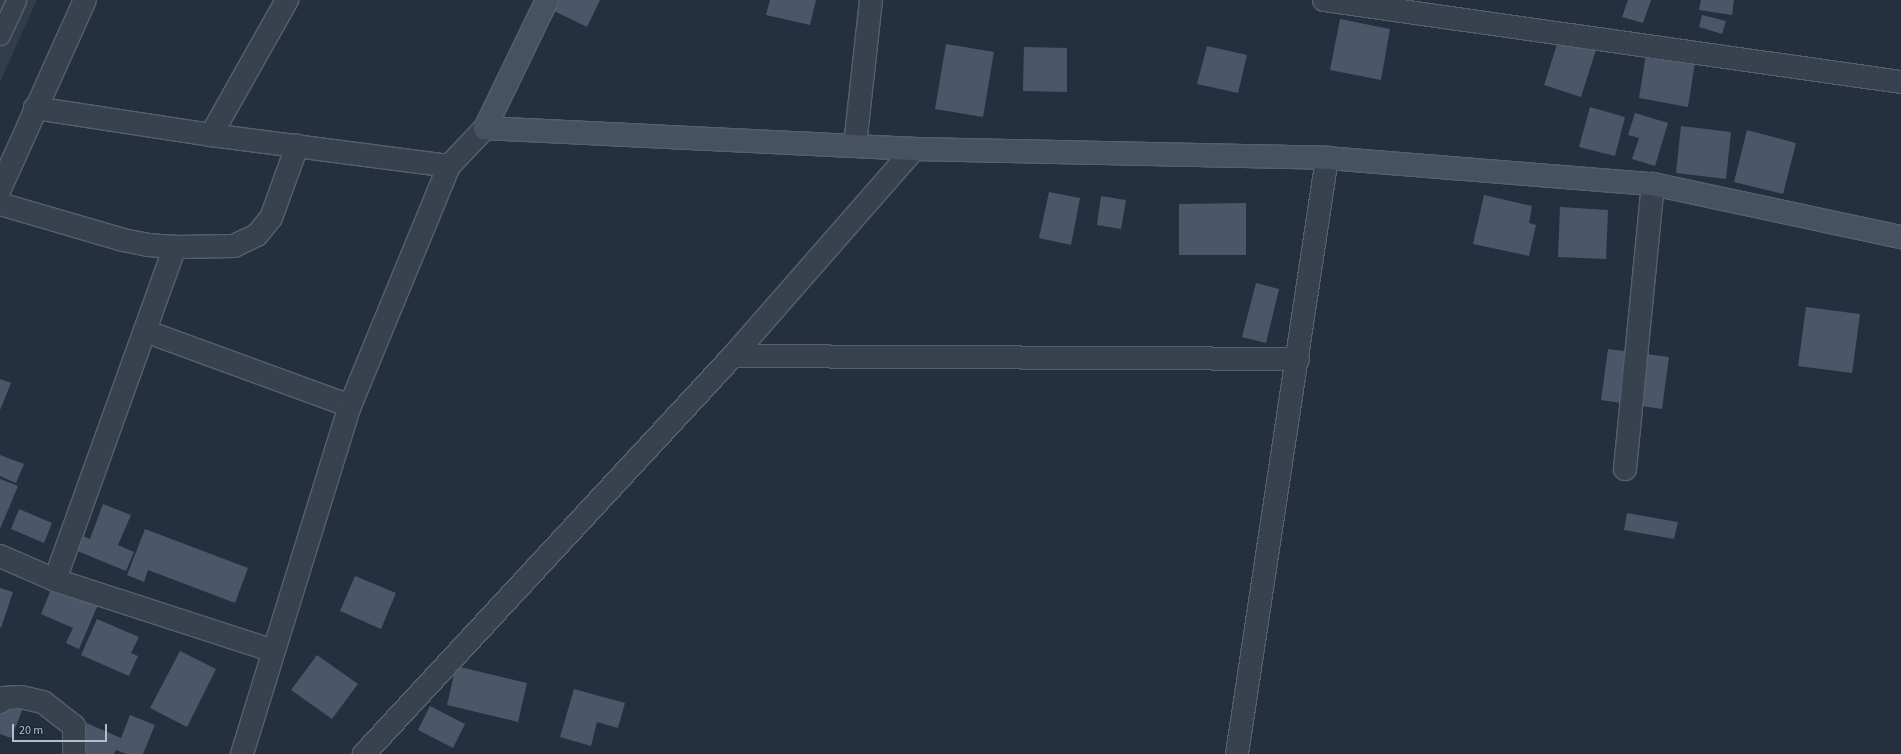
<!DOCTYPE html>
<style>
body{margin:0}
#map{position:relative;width:1901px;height:754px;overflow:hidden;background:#24303f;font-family:"Source Sans 3",sans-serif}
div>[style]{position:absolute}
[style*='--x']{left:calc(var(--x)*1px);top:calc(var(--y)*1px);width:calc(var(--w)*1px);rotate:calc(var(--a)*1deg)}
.airport>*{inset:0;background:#323d4c}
.building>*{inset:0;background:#4a5768}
.roads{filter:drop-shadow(1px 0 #56606d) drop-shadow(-1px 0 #56606d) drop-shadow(0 1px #56606d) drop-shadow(0 -1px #56606d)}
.lane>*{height:19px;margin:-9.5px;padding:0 9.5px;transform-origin:9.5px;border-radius:9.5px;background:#38424f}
.street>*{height:22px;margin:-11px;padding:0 11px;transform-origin:11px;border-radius:11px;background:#38424f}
.secondary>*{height:22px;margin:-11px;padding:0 11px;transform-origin:11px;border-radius:11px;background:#465162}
span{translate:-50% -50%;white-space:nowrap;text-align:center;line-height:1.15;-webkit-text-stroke:3px #1d2734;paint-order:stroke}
.scale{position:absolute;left:12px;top:724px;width:95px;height:18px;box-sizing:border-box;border:2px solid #b4bdca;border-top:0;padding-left:5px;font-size:12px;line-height:14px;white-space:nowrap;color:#b4bdca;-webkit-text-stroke:3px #1d2734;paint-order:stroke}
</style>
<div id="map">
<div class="airport">
<div style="clip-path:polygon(0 0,37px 0,0 82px)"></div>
</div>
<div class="building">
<div style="clip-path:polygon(559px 0,600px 0,587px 27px,554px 11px)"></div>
<div style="clip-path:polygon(770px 0,816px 0,810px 25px,766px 15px)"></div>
<div style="clip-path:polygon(1628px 0,1651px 0,1643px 23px,1622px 17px)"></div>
<div style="clip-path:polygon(1701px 0,1734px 0,1732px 15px,1699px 10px)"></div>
<div style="clip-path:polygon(1702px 15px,1726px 21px,1722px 34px,1699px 27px)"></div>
<div style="clip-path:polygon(1340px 19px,1390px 29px,1381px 80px,1330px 70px)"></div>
<div style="clip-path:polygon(1559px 38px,1596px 50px,1581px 97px,1544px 85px)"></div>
<div style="clip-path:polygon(946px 44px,994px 52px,983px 117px,935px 109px)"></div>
<div style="clip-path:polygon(1207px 46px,1247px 55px,1238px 93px,1197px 84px)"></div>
<div style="clip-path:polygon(1024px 47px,1067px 48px,1067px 92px,1023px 91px)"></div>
<div style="clip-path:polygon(1646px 54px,1695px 62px,1688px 107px,1639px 98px)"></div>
<div style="clip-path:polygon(1590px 107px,1625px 117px,1615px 156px,1579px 147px)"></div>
<div style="clip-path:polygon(1635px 113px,1668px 123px,1655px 166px,1632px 159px,1639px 138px,1628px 135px)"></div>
<div style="clip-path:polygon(1681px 126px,1731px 132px,1726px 179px,1676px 173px)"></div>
<div style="clip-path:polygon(1747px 130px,1796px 143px,1783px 194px,1734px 182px)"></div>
<div style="clip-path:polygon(1049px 192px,1080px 198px,1071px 245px,1039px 238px)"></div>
<div style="clip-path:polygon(1484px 195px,1532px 206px,1529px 223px,1536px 225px,1529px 256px,1473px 244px)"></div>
<div style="clip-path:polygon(1101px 196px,1126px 200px,1121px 229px,1097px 225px)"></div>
<div style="clip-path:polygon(1246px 203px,1246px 255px,1179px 255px,1179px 204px)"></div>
<div style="clip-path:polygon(1560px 207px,1608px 210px,1606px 259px,1558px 257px)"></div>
<div style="clip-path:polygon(1256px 283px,1279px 289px,1266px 343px,1242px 337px)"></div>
<div style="clip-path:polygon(1806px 307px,1860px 314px,1852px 373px,1798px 366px)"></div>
<div style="clip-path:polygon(1608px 349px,1669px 357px,1662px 409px,1601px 400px)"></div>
<div style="clip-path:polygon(0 379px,11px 383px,0 410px)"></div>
<div style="clip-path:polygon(0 455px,24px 464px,16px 483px,0 476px)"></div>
<div style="clip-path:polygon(0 479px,18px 486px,0 529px)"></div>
<div style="clip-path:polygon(103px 504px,131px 515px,118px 545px,134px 552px,126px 571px,70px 548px,76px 533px,90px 539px)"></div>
<div style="clip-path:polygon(19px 509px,52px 523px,44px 543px,11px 529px)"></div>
<div style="clip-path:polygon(1627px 513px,1678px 522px,1674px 539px,1624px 530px)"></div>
<div style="clip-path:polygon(145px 529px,248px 568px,235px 603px,148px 570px,144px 582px,127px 575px)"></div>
<div style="clip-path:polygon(355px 576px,396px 593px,381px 629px,340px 611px)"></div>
<div style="clip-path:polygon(54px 582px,100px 600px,79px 649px,66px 643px,73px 628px,41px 614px)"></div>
<div style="clip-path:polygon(0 588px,13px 592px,1px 628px,0 627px)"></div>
<div style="clip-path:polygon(97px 619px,139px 637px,131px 653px,138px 656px,129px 676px,81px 655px)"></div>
<div style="clip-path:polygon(180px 651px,216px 669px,187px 727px,150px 708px)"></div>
<div style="clip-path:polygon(317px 655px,358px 684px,332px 719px,291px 690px)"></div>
<div style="clip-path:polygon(456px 666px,527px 683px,518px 722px,447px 705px)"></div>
<div style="clip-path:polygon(574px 689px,625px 703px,618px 728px,597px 722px,591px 746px,560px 737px)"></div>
<div style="clip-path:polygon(0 700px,23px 708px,11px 738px,0 734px)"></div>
<div style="clip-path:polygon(430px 706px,465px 724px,453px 748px,418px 730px)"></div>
<div style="clip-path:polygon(130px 715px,155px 725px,143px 754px,126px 754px,116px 750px,114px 754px,82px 754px,72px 750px,84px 722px,121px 738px)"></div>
</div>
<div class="roads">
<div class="lane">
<div style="--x:0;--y:35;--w:38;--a:-65"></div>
</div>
<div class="street">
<div style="--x:1324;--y:0;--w:583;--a:8.09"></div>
<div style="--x:35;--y:108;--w:178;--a:8.7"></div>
<div style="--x:211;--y:135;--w:240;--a:7.4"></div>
<div style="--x:211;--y:135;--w:155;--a:-60.6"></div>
<div style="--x:855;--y:145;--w:146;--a:-83.7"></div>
<div style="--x:0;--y:189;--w:207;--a:-65.8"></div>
<div style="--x:0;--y:204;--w:128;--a:16.3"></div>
<div style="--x:123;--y:240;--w:25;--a:11"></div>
<div style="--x:148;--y:245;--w:27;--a:4"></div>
<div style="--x:175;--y:247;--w:59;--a:-1"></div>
<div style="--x:234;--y:246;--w:25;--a:-26"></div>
<div style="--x:257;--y:235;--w:22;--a:-51"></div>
<div style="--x:271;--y:218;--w:77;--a:-70.1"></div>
<div style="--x:145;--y:331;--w:218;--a:20.1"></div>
<div style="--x:733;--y:356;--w:565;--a:0.3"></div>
<div style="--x:1625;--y:469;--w:286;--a:-84.4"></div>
<div style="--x:0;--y:556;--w:60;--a:23.6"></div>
<div style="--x:55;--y:580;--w:230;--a:18"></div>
<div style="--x:55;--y:580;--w:354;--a:-70.2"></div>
<div style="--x:0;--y:702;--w:5;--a:-53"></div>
<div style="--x:3;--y:698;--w:18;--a:-3"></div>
<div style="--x:21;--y:697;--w:23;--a:13"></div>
<div style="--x:43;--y:702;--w:39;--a:38"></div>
<div style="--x:74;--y:726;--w:28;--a:90"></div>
<div style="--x:242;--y:754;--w:364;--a:-72.8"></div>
<div style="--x:350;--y:406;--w:260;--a:-67.6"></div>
<div style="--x:449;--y:166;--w:52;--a:-46.5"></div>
<div style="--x:364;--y:754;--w:543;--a:-47.17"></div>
<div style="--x:733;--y:356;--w:275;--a:-48.8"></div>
<div style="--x:1237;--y:754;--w:603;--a:-81.41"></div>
</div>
<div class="secondary">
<div style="--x:547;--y:0;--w:142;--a:115.8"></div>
<div style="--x:485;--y:128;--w:430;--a:2.8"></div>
<div style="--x:914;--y:149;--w:413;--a:1.2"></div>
<div style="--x:1327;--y:158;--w:327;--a:4.6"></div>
<div style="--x:1653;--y:184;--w:254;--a:12.1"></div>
</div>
</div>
<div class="scale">20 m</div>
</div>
